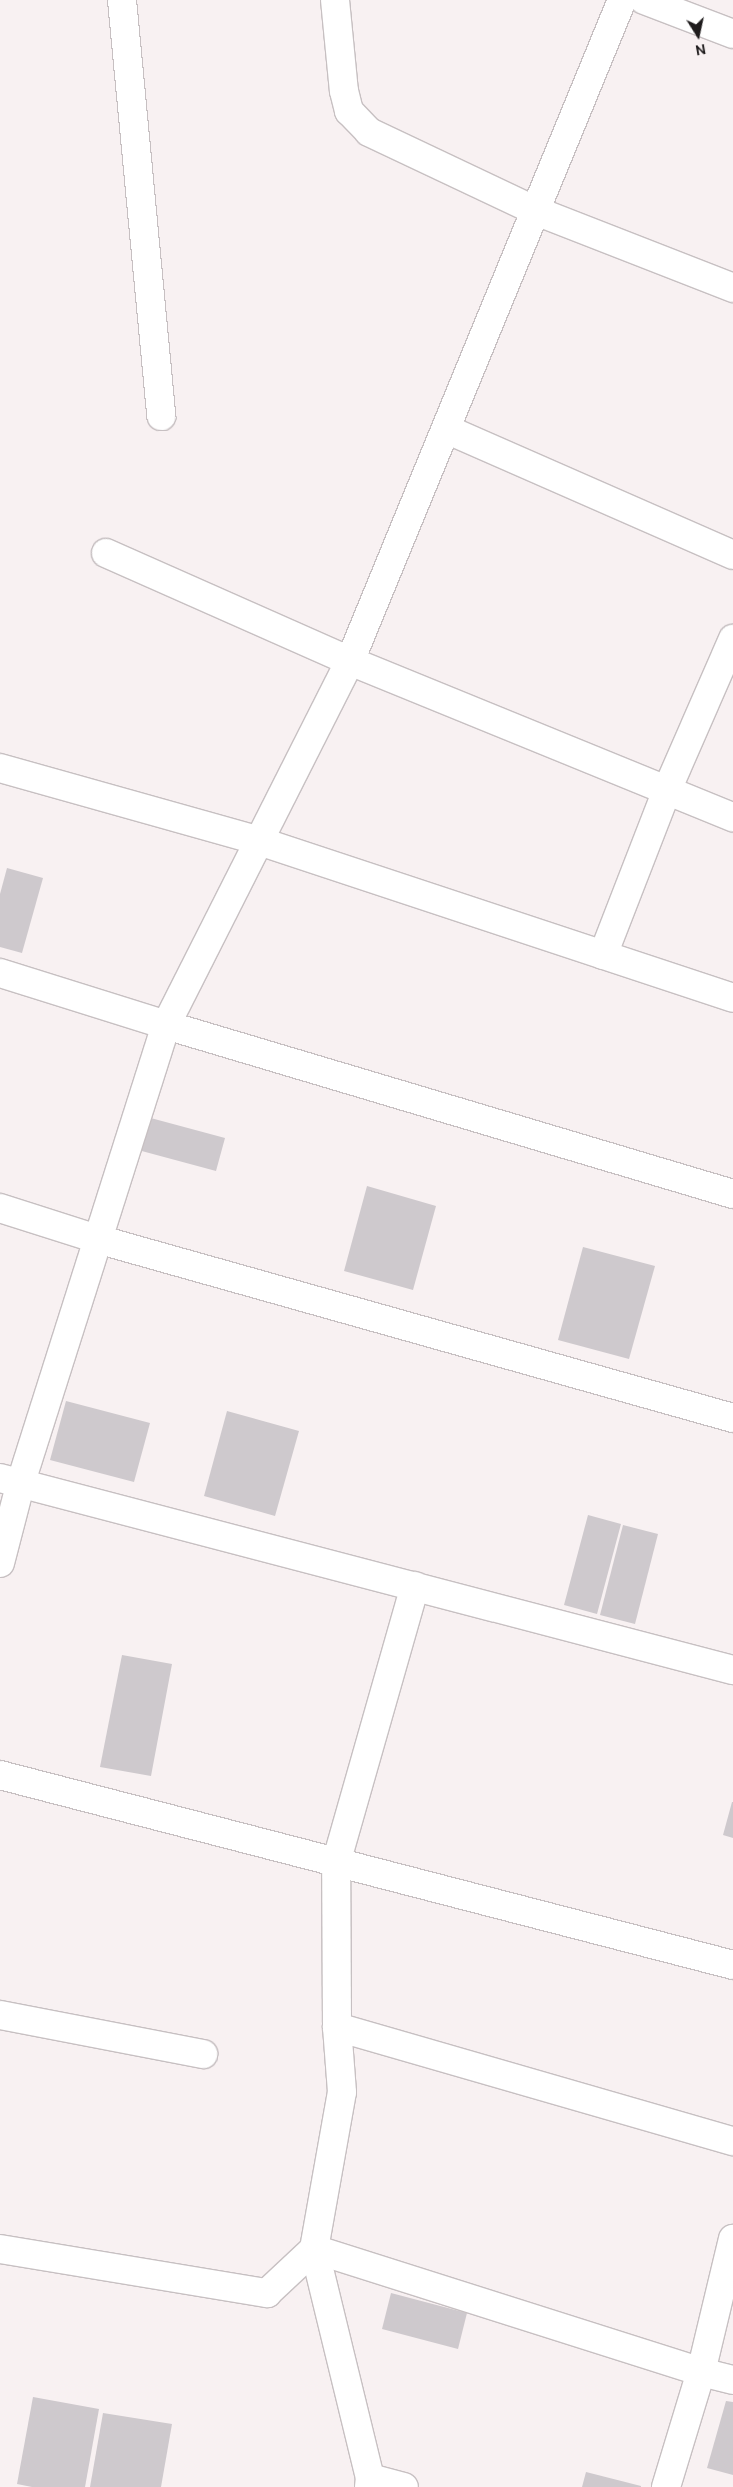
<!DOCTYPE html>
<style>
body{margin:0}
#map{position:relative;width:733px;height:2487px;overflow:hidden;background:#f8f1f2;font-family:Ubuntu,sans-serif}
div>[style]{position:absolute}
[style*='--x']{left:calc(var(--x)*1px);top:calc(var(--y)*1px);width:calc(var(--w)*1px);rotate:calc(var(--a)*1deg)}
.building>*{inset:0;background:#cec9cd}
.roads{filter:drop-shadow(1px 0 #c7c0c2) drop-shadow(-1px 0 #c7c0c2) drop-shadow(0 1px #c7c0c2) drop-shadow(0 -1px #c7c0c2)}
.minor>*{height:28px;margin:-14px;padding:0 14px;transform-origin:14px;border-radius:14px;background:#fff}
span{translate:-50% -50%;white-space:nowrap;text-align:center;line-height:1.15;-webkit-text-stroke:4px #f8f1f2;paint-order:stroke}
.north{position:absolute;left:673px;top:10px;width:50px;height:50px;-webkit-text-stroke:4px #f8f1f2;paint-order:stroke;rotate:170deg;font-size:14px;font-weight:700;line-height:20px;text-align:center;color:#1e1b1c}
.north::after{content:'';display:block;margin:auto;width:18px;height:22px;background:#1e1b1c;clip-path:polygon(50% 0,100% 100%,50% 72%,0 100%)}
</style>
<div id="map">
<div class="building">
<div style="clip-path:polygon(7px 868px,43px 878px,22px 953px,0 947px,0 894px)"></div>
<div style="clip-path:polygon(147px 1117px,225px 1138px,216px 1171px,138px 1150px)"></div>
<div style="clip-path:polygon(367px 1186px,436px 1206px,413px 1290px,344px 1271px)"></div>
<div style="clip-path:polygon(583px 1247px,655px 1266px,629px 1359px,558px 1340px)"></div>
<div style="clip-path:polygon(66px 1401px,150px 1423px,134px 1482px,50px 1460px)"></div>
<div style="clip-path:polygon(227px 1411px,299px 1431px,275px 1516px,204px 1496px)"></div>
<div style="clip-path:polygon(588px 1515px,621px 1524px,597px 1614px,564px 1605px)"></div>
<div style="clip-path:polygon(623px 1525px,658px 1534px,635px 1624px,600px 1615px)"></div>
<div style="clip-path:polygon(122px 1655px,172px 1664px,151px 1776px,100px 1767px)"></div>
<div style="clip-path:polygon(732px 1802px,733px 1802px,733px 1838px,723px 1835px)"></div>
<div style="clip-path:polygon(391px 2293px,467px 2313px,458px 2349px,382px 2329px)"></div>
<div style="clip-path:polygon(33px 2397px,99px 2409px,85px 2487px,32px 2487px,17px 2484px)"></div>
<div style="clip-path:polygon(726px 2401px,733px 2402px,733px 2475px,707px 2468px)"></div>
<div style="clip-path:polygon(103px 2413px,172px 2424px,161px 2487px,90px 2487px)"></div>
<div style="clip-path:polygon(586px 2472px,641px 2486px,641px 2487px,582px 2487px)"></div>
</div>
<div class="roads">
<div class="minor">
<div style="--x:122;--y:0;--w:418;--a:84.6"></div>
<div style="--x:335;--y:0;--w:91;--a:84.4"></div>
<div style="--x:344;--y:91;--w:21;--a:76"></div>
<div style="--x:349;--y:111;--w:29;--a:46"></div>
<div style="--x:369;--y:132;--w:185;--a:25.3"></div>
<div style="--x:536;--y:211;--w:212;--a:21.3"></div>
<div style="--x:644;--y:0;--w:95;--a:20.9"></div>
<div style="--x:446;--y:429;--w:313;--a:23.7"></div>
<div style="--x:106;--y:553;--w:267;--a:23.9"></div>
<div style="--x:350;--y:661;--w:414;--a:22.2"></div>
<div style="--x:0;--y:768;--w:269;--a:15.7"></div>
<div style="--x:259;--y:841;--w:499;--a:18.3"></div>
<div style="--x:603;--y:955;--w:177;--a:-68.8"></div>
<div style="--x:667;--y:790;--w:165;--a:-66.4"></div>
<div style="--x:0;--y:973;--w:174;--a:17.4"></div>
<div style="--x:166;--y:1025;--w:592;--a:16.6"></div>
<div style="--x:0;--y:1208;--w:102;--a:17.7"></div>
<div style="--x:97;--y:1239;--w:661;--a:15.72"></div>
<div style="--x:0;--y:1478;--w:758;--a:14.68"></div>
<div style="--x:0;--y:1563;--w:84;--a:-75.5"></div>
<div style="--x:21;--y:1482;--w:479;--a:-72.4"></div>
<div style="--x:166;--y:1025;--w:408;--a:-63.2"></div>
<div style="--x:350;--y:661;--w:715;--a:-67.63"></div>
<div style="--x:0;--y:1775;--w:757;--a:14.53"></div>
<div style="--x:0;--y:2015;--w:207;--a:10.9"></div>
<div style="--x:337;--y:2027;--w:412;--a:16.1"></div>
<div style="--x:0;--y:2249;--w:271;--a:9.4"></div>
<div style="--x:267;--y:2293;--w:64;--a:-43.1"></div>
<div style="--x:314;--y:2249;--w:406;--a:17.6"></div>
<div style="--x:701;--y:2372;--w:33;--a:14"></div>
<div style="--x:370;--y:2478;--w:35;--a:15"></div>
<div style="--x:369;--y:2487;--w:9;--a:-84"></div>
<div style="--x:370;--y:2478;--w:236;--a:-103.7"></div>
<div style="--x:314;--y:2249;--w:159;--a:-79.9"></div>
<div style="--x:342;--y:2092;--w:65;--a:-94.4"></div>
<div style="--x:337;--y:2027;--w:164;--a:-90.3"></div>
<div style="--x:336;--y:1863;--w:288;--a:-74.1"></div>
<div style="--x:666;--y:2487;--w:120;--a:-73.1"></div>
<div style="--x:701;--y:2372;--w:137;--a:-76.5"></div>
</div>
</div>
<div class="north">N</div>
</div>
